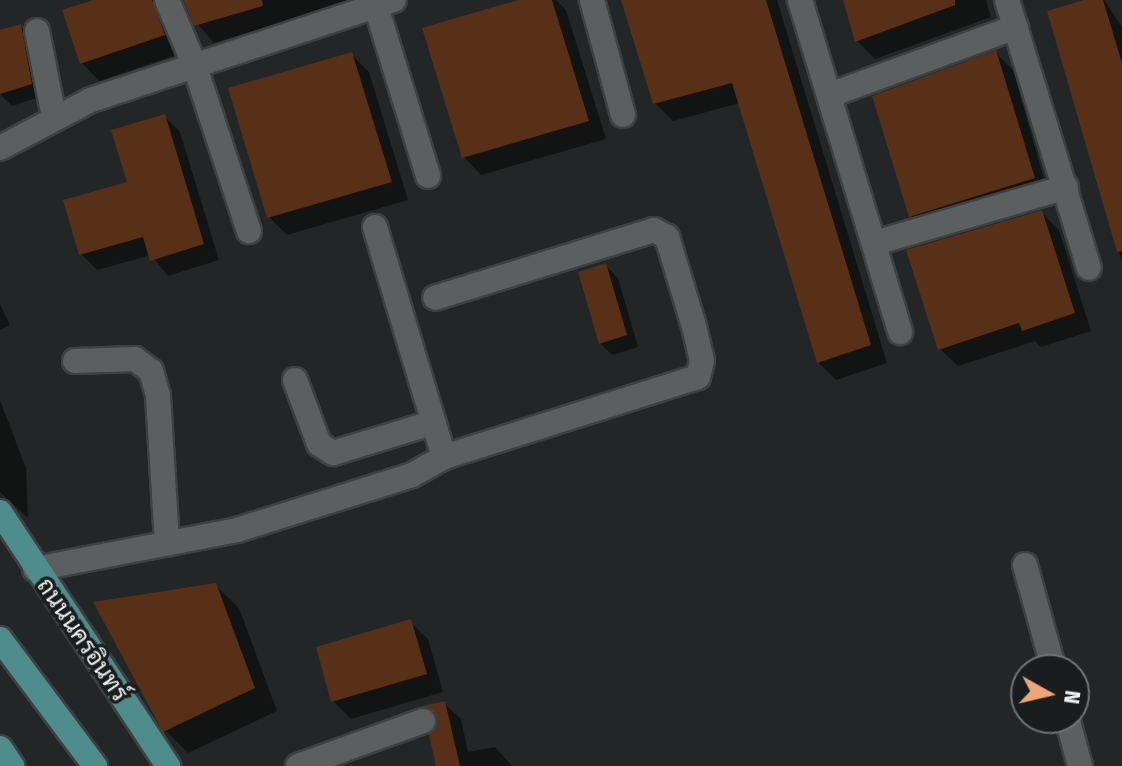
<!DOCTYPE html>
<meta charset="utf-8">
<style>
body{margin:0}
#map{position:relative;width:1122px;height:766px;overflow:hidden;background:#232626;font-family:"Fira Sans Condensed",Sarabun,sans-serif}
div>[style]{position:absolute}
[style*='--x']{left:calc(var(--x)*1px);top:calc(var(--y)*1px);width:calc(var(--w)*1px);rotate:calc(var(--a)*1deg)}
.shadow>*{inset:0;background:#0007}
.building>*{inset:0;background:#582f17}
.roads{filter:drop-shadow(2px 0 #3e4141) drop-shadow(-2px 0 #3e4141) drop-shadow(0 2px #3e4141) drop-shadow(0 -2px #3e4141)}
.minor>*{height:24px;margin:-12px;padding:0 12px;transform-origin:12px;border-radius:12px;background:#5b5f5f}
.major>*{height:24px;margin:-12px;padding:0 12px;transform-origin:12px;border-radius:12px;background:#4f8d8d}
span{translate:-50% -50%;white-space:nowrap;text-align:center;line-height:1.15;-webkit-text-stroke:7px #1a1d1d;paint-order:stroke}
.street-label{font-size:24px;color:#f0f3f3}
.north{position:absolute;left:1010px;top:654px;width:80px;height:80px;box-sizing:border-box;background:#1a1d1d;border:2px solid #707373;border-radius:50%;rotate:98deg;font-size:22px;font-weight:700;line-height:32px;text-align:center;color:#f0f3f3}
.north::after{content:'';display:block;margin:auto;width:28px;height:36px;background:#efa378;clip-path:polygon(50% 0,100% 100%,50% 72%,0 100%)}
</style>
<div id="map">
<div class="shadow">
<div style="clip-path:polygon(100px 0,354px 0,214px 43px,180px 3px,182px 53px,99px 81px,82px 63px)"></div>
<div style="clip-path:polygon(523px 0,556px 0,566px 10px,606px 139px,481px 175px,464px 157px)"></div>
<div style="clip-path:polygon(624px 0,777px 0,887px 363px,836px 380px,818px 362px,740px 103px,673px 121px,655px 103px)"></div>
<div style="clip-path:polygon(845px 0,986px 0,991px 17px,875px 59px,857px 41px)"></div>
<div style="clip-path:polygon(1091px 0,1104px 0,1122px 27px,1122px 262px,1050px 13px)"></div>
<div style="clip-path:polygon(20px 26px,32px 38px,43px 96px,12px 106px,0 94px,0 32px)"></div>
<div style="clip-path:polygon(996px 53px,1013px 70px,1049px 197px,928px 234px,911px 216px)"></div>
<div style="clip-path:polygon(351px 54px,369px 72px,408px 200px,287px 235px,269px 217px)"></div>
<div style="clip-path:polygon(164px 116px,180px 132px,219px 260px,168px 276px,151px 255px,97px 270px,81px 254px,129px 184px)"></div>
<div style="clip-path:polygon(1041px 212px,1059px 230px,1091px 331px,1041px 347px,1035px 341px,958px 366px,940px 349px)"></div>
<div style="clip-path:polygon(606px 266px,618px 278px,638px 347px,612px 355px,600px 343px)"></div>
<div style="clip-path:polygon(0 304px,10px 325px,0 330px)"></div>
<div style="clip-path:polygon(0 400px,26px 468px,28px 518px,0 492px)"></div>
<div style="clip-path:polygon(216px 586px,239px 608px,277px 711px,188px 753px,165px 730px)"></div>
<div style="clip-path:polygon(410px 622px,428px 639px,443px 692px,351px 719px,333px 701px)"></div>
<div style="clip-path:polygon(444px 703px,461px 719px,468px 752px,495px 747px,512px 766px,438px 766px,438px 719px,426px 707px)"></div>
</div>
<div class="building">
<div style="clip-path:polygon(93px 0,152px 0,165px 35px,80px 64px,62px 10px)"></div>
<div style="clip-path:polygon(183px 0,262px 0,263px 6px,194px 26px)"></div>
<div style="clip-path:polygon(518px 0,552px 0,589px 121px,462px 158px,422px 28px)"></div>
<div style="clip-path:polygon(621px 0,766px 0,871px 345px,817px 363px,732px 83px,653px 104px)"></div>
<div style="clip-path:polygon(843px 0,955px 0,955px 5px,855px 42px)"></div>
<div style="clip-path:polygon(1084px 0,1103px 0,1122px 63px,1122px 251px,1117px 252px,1047px 11px)"></div>
<div style="clip-path:polygon(21px 24px,32px 84px,0 94px,0 30px)"></div>
<div style="clip-path:polygon(996px 50px,1035px 178px,909px 217px,872px 96px)"></div>
<div style="clip-path:polygon(352px 52px,392px 182px,267px 218px,228px 88px)"></div>
<div style="clip-path:polygon(165px 114px,204px 244px,150px 261px,143px 237px,79px 255px,63px 200px,127px 182px,111px 130px)"></div>
<div style="clip-path:polygon(1042px 210px,1075px 313px,1022px 331px,1019px 323px,938px 350px,906px 250px)"></div>
<div style="clip-path:polygon(606px 263px,627px 335px,599px 344px,578px 272px)"></div>
<div style="clip-path:polygon(216px 583px,255px 688px,163px 732px,93px 602px)"></div>
<div style="clip-path:polygon(411px 619px,427px 674px,331px 702px,316px 647px)"></div>
<div style="clip-path:polygon(445px 701px,460px 766px,436px 766px,429px 735px,437px 717px,422px 706px)"></div>
</div>
<div class="roads">
<div class="minor">
<div style="--x:167;--y:0;--w:69;--a:67.1"></div>
<div style="--x:194;--y:64;--w:176;--a:71.8"></div>
<div style="--x:374;--y:0;--w:184;--a:72.9"></div>
<div style="--x:592;--y:0;--w:119;--a:74.9"></div>
<div style="--x:800;--y:0;--w:347;--a:73.2"></div>
<div style="--x:1007;--y:0;--w:280;--a:73"></div>
<div style="--x:37;--y:31;--w:88;--a:78.8"></div>
<div style="--x:830;--y:95;--w:198;--a:-20.1"></div>
<div style="--x:0;--y:148;--w:103;--a:-27.8"></div>
<div style="--x:91;--y:100;--w:319;--a:-18.3"></div>
<div style="--x:375;--y:227;--w:240;--a:73.3"></div>
<div style="--x:875;--y:243;--w:199;--a:-16.3"></div>
<div style="--x:75;--y:361;--w:60;--a:-1.9"></div>
<div style="--x:135;--y:359;--w:20;--a:37"></div>
<div style="--x:151;--y:371;--w:26;--a:74"></div>
<div style="--x:158;--y:396;--w:148;--a:86.5"></div>
<div style="--x:295;--y:380;--w:68;--a:69.4"></div>
<div style="--x:319;--y:444;--w:17;--a:33"></div>
<div style="--x:333;--y:453;--w:103;--a:-16.9"></div>
<div style="--x:1025;--y:565;--w:109;--a:74.6"></div>
<div style="--x:35;--y:569;--w:206;--a:-10.9"></div>
<div style="--x:237;--y:530;--w:183;--a:-17.4"></div>
<div style="--x:412;--y:475;--w:37;--a:-29"></div>
<div style="--x:444;--y:457;--w:266;--a:-17.5"></div>
<div style="--x:698;--y:377;--w:16;--a:-76"></div>
<div style="--x:702;--y:361;--w:39;--a:-103"></div>
<div style="--x:693;--y:323;--w:90;--a:-106.8"></div>
<div style="--x:667;--y:237;--w:15;--a:-152"></div>
<div style="--x:654;--y:230;--w:229;--a:162.8"></div>
<div style="--x:1067;--y:718;--w:50;--a:74.8"></div>
<div style="--x:298;--y:766;--w:133;--a:-19.8"></div>
</div>
<div class="major">
<div style="--x:0;--y:512;--w:305;--a:56.5"></div>
<div style="--x:0;--y:639;--w:159;--a:53.2"></div>
<div style="--x:0;--y:748;--w:22;--a:56"></div>
</div>
</div>
<div class="street-label">
<span style="left:82px;top:640px;rotate:56deg">ถนนนครอินทร์</span>
</div>
<div class="north">N</div>
</div>
